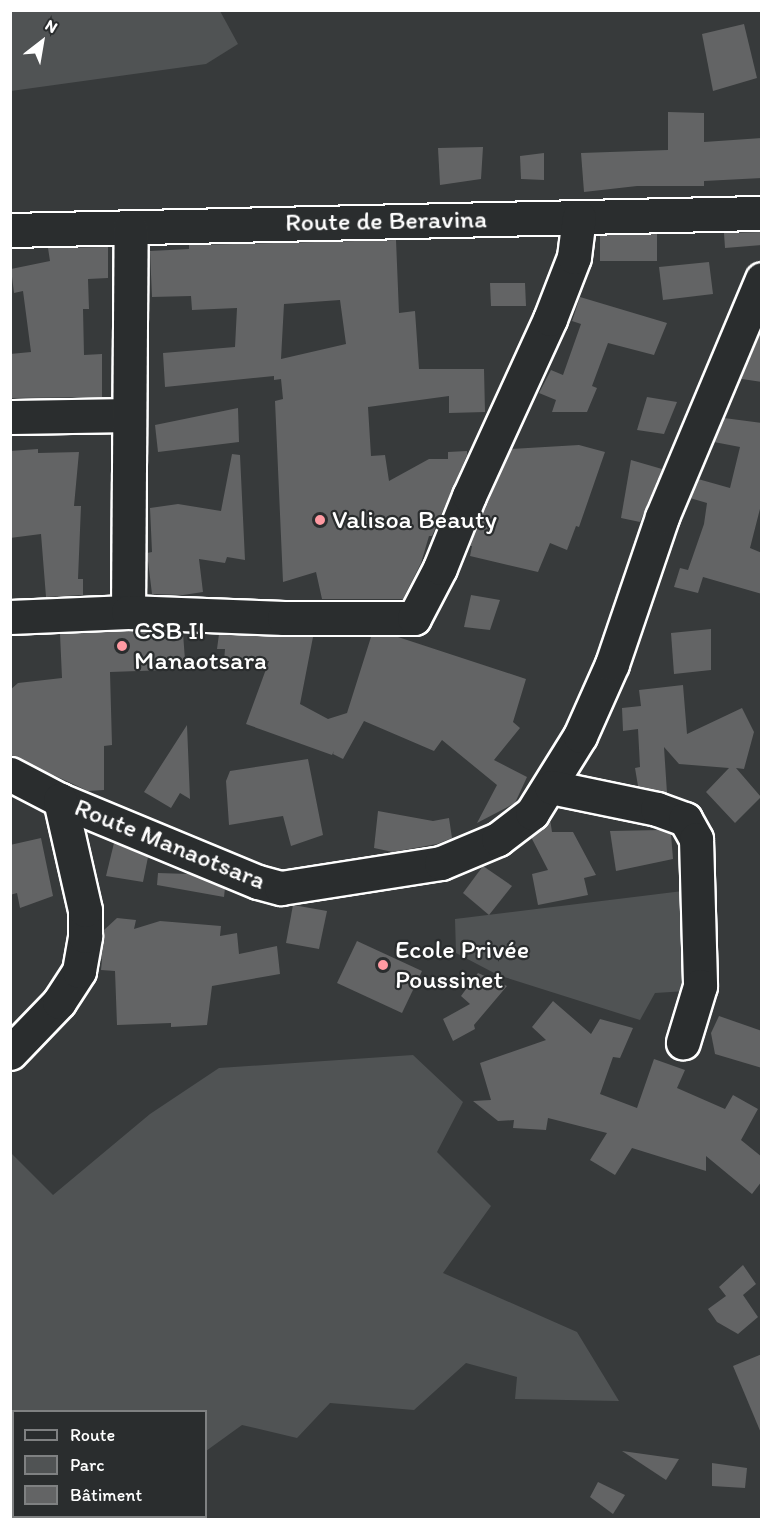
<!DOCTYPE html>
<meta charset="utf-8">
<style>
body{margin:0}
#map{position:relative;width:772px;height:1530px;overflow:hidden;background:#373a3b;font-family:Itim,sans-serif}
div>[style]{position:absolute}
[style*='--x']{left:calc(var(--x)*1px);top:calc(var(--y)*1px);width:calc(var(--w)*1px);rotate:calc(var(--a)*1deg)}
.green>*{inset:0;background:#505354}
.building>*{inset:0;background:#636465}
.roads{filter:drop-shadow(2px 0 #fff) drop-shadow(-2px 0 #fff) drop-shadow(0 2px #fff) drop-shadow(0 -2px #fff)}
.minor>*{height:33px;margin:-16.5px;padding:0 16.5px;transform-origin:16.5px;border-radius:16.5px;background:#2a2d2e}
.dots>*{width:16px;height:16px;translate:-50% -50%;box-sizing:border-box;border:3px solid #2a2d2e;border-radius:50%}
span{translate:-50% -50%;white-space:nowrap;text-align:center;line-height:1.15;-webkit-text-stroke:4.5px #2a2d2e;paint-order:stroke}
.street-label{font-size:26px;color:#fff}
.poi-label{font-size:26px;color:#fff}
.left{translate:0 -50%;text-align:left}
.frame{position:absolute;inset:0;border:12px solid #fff;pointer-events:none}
.legend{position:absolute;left:12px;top:1410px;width:195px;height:108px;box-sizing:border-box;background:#2a2d2e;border:2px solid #7f8182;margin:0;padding:8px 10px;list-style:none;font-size:18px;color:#fff}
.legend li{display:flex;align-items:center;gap:12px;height:30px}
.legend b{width:30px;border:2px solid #7f8182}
.north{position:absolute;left:12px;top:12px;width:60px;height:60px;-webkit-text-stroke:4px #2a2d2e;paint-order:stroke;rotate:31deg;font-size:16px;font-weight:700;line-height:24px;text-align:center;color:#fff}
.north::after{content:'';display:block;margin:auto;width:21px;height:27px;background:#fff;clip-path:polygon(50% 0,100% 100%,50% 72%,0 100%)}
</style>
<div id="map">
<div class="green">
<div style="clip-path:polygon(10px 11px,220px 11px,238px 44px,206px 64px,11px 91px)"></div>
<div style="clip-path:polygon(691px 890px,687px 991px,655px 993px,640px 1020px,498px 975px,456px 953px,455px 919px)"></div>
<div style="clip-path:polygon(413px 1055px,463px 1102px,437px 1152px,491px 1206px,443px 1273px,577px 1332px,619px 1401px,515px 1399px,517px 1377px,466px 1363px,414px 1410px,330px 1403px,297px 1438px,242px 1425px,206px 1451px,206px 1412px,14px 1412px,14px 1516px,74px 1517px,65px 1520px,11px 1519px,11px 1153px,53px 1195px,150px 1114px,219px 1068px)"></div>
</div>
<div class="building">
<div style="clip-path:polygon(744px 24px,757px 78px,713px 91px,702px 34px)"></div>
<div style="clip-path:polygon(668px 112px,704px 113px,704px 142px,762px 138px,762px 178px,704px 181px,704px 186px,637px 186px,584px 192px,581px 153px,668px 150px)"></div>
<div style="clip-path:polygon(483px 147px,481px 179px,440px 185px,438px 148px)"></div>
<div style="clip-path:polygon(544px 153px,544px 180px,521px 179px,520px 156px)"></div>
<div style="clip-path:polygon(762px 232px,762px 245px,725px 248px,724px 233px)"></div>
<div style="clip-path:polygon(657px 234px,657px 261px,600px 261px,600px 235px)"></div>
<div style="clip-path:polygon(evenodd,396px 240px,399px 313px,415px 311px,419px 369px,484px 369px,485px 412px,449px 413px,449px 396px,368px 407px,371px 456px,385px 455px,389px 481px,429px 459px,448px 459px,448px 452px,467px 451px,467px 455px,432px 536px,429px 536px,421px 563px,403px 599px,322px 599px,316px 572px,283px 582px,275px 401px,283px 399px,281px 379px,274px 380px,274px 376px,165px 387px,163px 353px,235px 347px,237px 308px,192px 310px,191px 296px,152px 297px,150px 251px,189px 249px,189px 245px,396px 240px,340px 300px,346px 344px,281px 359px,284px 304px,340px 300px)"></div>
<div style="clip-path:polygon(108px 247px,108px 278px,88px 279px,89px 309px,83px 309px,84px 355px,102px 354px,102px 397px,10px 398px,10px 354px,31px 352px,23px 291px,14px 293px,11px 269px,50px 261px,48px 248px)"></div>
<div style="clip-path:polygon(709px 262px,713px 294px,663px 300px,659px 267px)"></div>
<div style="clip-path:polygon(490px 283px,525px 283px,526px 306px,491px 306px)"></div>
<div style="clip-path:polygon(580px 297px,667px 323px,654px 355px,608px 343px,592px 386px,597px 388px,587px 412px,552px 412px,556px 400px,539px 393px,551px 370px,563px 375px,581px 324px,572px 321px)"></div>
<div style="clip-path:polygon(762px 329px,762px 382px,742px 379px,741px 379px)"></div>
<div style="clip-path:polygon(647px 397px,677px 402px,664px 434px,637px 430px)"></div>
<div style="clip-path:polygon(238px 408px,239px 442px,158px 452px,155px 425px)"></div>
<div style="clip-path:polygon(724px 418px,762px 423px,762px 501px,750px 548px,762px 553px,762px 594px,703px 577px,698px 593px,674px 587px,680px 568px,688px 570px,704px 524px,707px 503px,690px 498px,698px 479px,730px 488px,740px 447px,714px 442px)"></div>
<div style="clip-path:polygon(579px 445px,605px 452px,579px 527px,576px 526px,567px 550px,550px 543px,538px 572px,470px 556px,472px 546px,469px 546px,511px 449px)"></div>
<div style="clip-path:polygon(38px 449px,38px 453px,79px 452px,74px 506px,81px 506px,78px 579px,83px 579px,83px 595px,46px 597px,41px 534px,10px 538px,10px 451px)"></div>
<div style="clip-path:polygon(232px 454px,240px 455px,245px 560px,227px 557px,225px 563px,199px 559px,203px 592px,183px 595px,152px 594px,147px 553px,152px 552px,150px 508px,178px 504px,221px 511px)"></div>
<div style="clip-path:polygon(631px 460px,662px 469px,640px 522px,621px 518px)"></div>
<div style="clip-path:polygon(471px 595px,500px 600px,490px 630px,464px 627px)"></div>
<div style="clip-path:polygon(711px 629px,711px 670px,674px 674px,671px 633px)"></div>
<div style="clip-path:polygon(128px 631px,183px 633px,185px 660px,166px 661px,167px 670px,110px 672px,112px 745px,104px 746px,104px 790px,88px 791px,10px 755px,10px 690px,18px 683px,62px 678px,60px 634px)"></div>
<div style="clip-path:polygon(219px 634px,313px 637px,300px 704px,328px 719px,347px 713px,371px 637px,398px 637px,526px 679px,513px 722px,520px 728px,494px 760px,527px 777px,515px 803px,477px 823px,497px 785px,442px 740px,434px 751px,364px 721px,343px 759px,333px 754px,334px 751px,332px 755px,246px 724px,269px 661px,224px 661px,225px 649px,217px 649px)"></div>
<div style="clip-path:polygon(683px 685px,687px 734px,742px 708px,754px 732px,744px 769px,736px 768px,761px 797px,735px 823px,706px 792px,729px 768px,679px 764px,664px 747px,667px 793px,638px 786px,635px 768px,640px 767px,638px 729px,623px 731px,622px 708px,641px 706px,639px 690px)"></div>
<div style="clip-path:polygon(187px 725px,190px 799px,180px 793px,171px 808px,144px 792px)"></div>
<div style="clip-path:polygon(308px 759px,323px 835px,291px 846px,283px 816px,229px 825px,226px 781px,230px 771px)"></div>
<div style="clip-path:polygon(378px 811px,433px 821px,449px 818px,452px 838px,437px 844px,393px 852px,374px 848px)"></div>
<div style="clip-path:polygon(550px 819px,552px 832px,573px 832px,596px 875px,584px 878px,588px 895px,538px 905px,532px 874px,548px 870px,531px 837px)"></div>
<div style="clip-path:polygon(661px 830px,671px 834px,673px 859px,616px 871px,610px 831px)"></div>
<div style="clip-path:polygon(41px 838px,53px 896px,20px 908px,17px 893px,10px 895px,10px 845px)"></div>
<div style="clip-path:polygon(114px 843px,148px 857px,143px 882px,106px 876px)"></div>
<div style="clip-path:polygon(483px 866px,512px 886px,489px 915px,463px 893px)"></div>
<div style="clip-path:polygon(158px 873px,189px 874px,225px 888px,224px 897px,157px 885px)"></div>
<div style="clip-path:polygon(293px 905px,327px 911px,319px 949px,286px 943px)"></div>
<div style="clip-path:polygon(117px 918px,136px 920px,134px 929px,160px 921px,221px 926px,220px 936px,237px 933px,239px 954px,277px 946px,280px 974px,212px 986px,207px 1025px,171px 1027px,171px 1023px,117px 1025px,115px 971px,101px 970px,102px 959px,100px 958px,104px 930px)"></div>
<div style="clip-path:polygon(357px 941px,422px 971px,402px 1013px,337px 983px)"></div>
<div style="clip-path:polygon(478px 973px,507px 986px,474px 1025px,475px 1029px,453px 1041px,443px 1019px,470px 1004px,461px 996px)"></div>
<div style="clip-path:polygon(553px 1001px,591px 1034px,600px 1019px,633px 1028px,620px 1058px,613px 1057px,600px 1094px,637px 1108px,654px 1059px,685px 1070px,677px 1088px,725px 1109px,733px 1095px,758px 1109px,741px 1140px,762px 1157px,762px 1181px,752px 1194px,706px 1156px,706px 1171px,632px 1148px,615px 1175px,590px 1160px,607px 1133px,548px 1118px,546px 1130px,513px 1128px,514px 1120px,498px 1121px,473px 1101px,491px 1100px,480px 1063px,546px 1040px,532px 1027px)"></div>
<div style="clip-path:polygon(719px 1016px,762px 1031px,762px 1068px,715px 1054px,711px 1033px)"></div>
<div style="clip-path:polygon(743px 1265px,756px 1284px,743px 1295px,758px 1317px,738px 1334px,717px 1322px,708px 1309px,726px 1296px,719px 1287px)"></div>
<div style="clip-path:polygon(762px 1354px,762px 1433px,761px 1433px,733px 1366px)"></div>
<div style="clip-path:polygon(622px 1451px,679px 1459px,666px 1480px)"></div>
<div style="clip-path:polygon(712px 1463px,747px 1468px,745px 1488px,712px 1486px)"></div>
<div style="clip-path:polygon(598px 1482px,625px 1495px,613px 1514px,590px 1497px)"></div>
</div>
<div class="roads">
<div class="minor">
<div style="--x:10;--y:230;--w:752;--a:-1.3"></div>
<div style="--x:10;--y:417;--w:119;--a:-1"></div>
<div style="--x:128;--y:612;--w:384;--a:-89.6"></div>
<div style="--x:10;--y:617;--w:118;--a:-2.4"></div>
<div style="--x:128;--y:612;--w:156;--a:2.2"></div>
<div style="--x:284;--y:618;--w:130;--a:0"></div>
<div style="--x:414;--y:618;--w:56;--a:-62.5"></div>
<div style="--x:440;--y:568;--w:78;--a:-68.1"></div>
<div style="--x:469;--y:496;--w:195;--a:-65.4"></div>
<div style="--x:550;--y:319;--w:66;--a:-68.8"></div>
<div style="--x:574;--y:257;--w:40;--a:-82.9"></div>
<div style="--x:10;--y:774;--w:56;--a:27.5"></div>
<div style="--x:60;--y:800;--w:214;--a:22.5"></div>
<div style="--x:258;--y:882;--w:24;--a:15"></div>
<div style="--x:281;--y:888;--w:162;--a:-8.9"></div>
<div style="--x:441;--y:863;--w:62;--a:-22.8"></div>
<div style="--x:498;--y:839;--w:43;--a:-37.4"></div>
<div style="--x:532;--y:813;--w:91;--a:-58.1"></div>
<div style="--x:580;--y:736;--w:79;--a:-66"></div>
<div style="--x:612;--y:664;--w:155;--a:-71.2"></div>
<div style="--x:662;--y:517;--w:258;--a:-67.2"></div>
<div style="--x:551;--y:787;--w:108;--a:11.7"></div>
<div style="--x:657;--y:809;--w:30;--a:20"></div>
<div style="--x:685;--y:819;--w:23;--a:61"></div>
<div style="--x:696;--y:839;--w:147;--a:88.4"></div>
<div style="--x:700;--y:986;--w:59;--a:106.9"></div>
<div style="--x:10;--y:1053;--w:71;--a:-46.1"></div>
<div style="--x:59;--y:1002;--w:37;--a:-57"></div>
<div style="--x:79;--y:971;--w:36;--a:-80"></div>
<div style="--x:85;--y:936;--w:26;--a:-90"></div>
<div style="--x:85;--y:910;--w:113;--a:-102.8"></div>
</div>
</div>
<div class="dots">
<div style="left:320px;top:520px;background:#ff9aa2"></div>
<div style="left:122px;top:646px;background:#ff9aa2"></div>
<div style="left:383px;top:965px;background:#ff9aa2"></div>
</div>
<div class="street-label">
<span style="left:386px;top:221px;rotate:-1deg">Route de Beravina</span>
<span style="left:170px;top:844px;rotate:22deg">Route Manaotsara</span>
</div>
<div class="poi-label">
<span class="left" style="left:332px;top:520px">Valisoa Beauty</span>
<span class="left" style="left:134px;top:646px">CSB II<br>Manaotsara</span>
<span class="left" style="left:395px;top:965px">Ecole Privée<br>Poussinet</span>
</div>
<div class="frame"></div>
<ul class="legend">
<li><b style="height:8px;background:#2a2d2e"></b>Route</li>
<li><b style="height:16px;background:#505354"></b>Parc</li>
<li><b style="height:16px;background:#636465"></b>Bâtiment</li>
</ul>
<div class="north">N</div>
</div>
